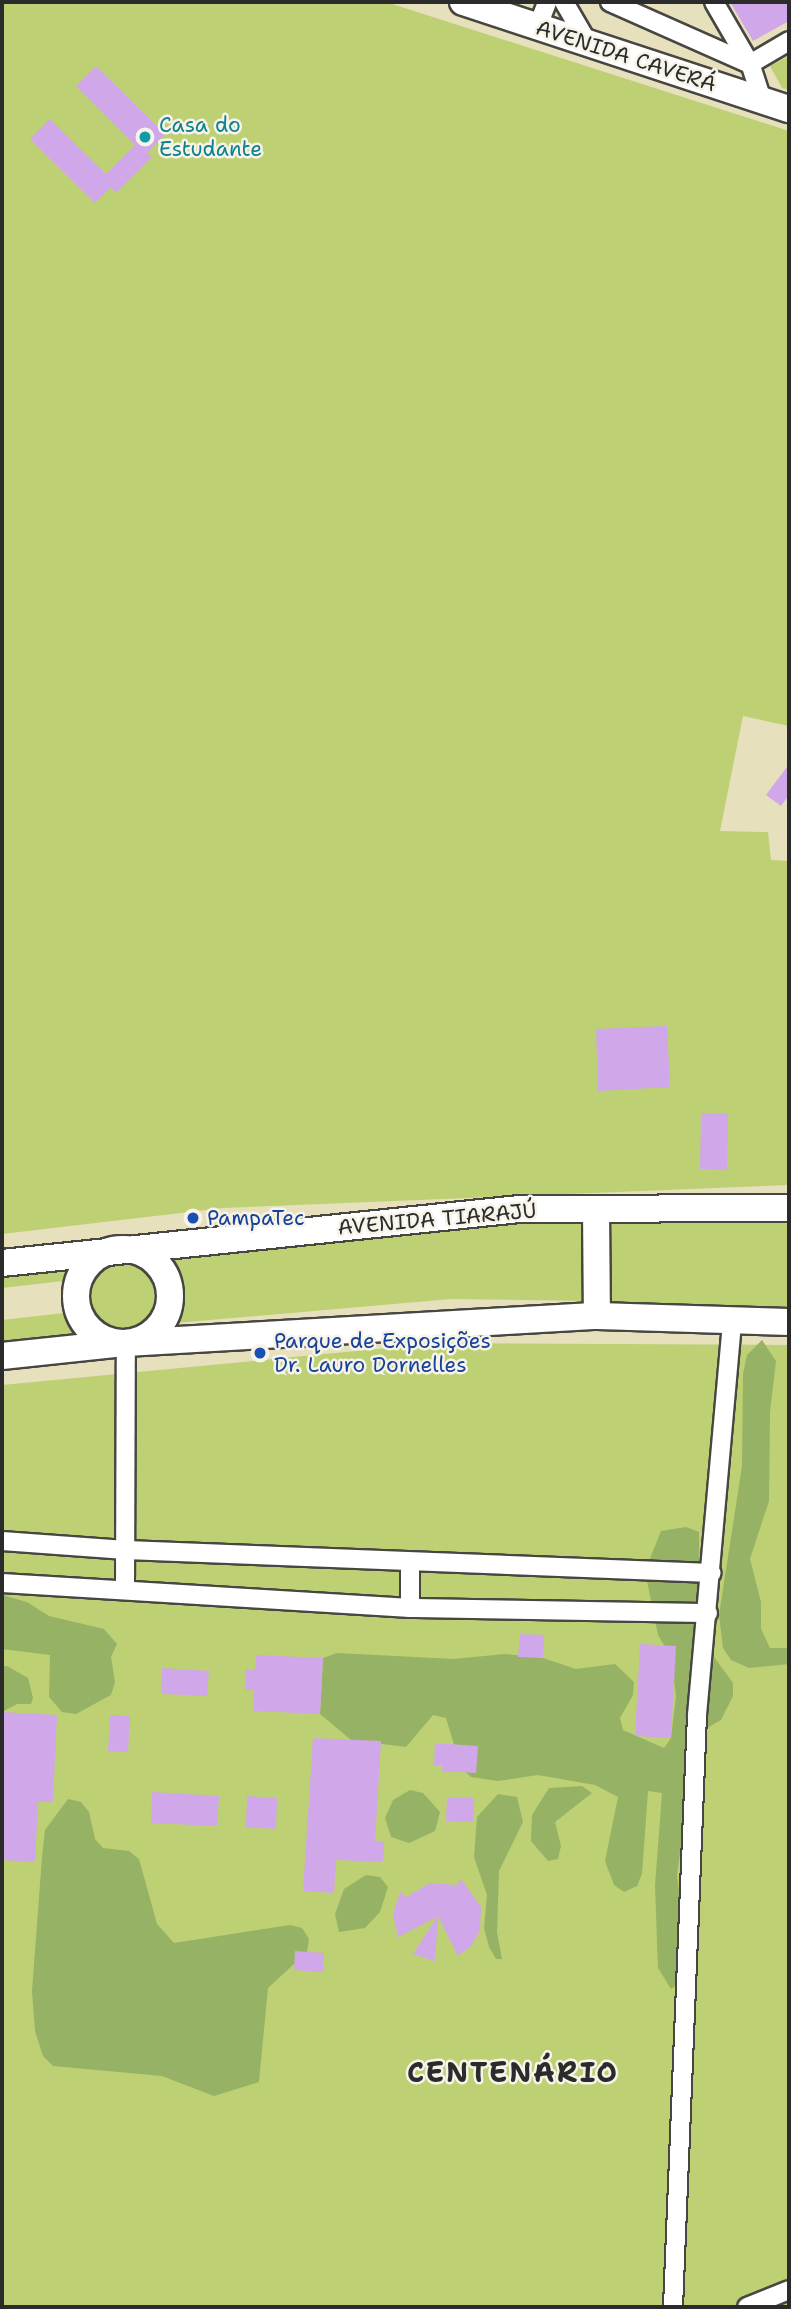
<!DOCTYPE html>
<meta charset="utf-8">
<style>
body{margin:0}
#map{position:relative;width:791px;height:2309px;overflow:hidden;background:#e7e0bd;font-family:"Shantell Sans",sans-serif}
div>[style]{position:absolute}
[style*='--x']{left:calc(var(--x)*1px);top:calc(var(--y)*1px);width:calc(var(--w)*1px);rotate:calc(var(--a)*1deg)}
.green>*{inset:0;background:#bdd073}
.round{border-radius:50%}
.forest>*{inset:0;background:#96b265}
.building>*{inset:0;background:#d0a7e8}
.roads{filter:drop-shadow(2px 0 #474641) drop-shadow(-2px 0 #474641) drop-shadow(0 2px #474641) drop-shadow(0 -2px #474641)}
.street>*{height:18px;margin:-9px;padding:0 9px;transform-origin:9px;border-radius:9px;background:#fff}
.secondary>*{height:26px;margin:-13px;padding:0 13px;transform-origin:13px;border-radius:13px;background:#fff}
.secondary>.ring{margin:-13px;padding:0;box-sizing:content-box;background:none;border:26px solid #fff;border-radius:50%}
.dots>*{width:19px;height:19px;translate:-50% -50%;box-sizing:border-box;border:4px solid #f7f3e8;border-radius:50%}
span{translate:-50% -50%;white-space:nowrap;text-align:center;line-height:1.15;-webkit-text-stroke:5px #f7f3e8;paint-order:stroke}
.street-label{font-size:21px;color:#2b2b2b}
.culture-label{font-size:21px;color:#0d838f}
.left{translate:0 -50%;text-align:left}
.transit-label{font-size:21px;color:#164399}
.district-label{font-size:28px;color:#2b2b2b;font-weight:700;letter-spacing:2px}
.frame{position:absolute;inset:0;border:4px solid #2b2b2b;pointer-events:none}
</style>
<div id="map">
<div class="green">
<div style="clip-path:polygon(2px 2px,386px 2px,789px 131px,789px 726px,743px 716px,720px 831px,768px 832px,771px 860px,789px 861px,789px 1185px,223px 1208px,2px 1234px)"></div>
<div style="clip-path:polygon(789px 56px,789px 90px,782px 88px,770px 66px)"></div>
<div style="clip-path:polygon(585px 1216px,587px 1301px,451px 1299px,164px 1324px,177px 1292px,174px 1277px,156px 1251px)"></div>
<div style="clip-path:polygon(789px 1216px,789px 1309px,611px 1307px,604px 1299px,608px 1220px)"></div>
<div style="clip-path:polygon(86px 1259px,72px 1280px,2px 1288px,2px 1268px)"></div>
<div class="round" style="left:91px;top:1263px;width:66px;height:66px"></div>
<div style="clip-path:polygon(73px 1312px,88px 1334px,2px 1344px,2px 1320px)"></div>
<div style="clip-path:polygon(440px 1343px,789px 1345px,789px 2307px,2px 2307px,2px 1385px)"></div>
</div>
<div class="forest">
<div style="clip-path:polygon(762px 1340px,776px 1361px,770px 1412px,769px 1501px,750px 1559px,761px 1602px,761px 1629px,770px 1648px,789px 1648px,789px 1664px,749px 1668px,731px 1660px,723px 1648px,719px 1615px,742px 1466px,743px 1374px,747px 1355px)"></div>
<div style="clip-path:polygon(686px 1527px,699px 1532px,700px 1638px,733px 1683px,733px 1696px,721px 1720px,698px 1733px,695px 1742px,677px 1875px,687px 1956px,682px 1981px,671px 1989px,658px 1968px,655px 1886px,662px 1793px,648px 1791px,642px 1874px,637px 1886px,624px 1892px,614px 1885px,605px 1861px,618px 1797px,595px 1785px,538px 1775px,498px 1781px,471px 1777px,461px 1768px,446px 1718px,433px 1715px,406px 1747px,351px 1740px,320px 1714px,323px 1658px,337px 1653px,453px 1659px,505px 1654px,543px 1658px,576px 1669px,615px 1664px,634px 1682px,633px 1695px,620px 1718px,623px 1730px,664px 1748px,671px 1738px,676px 1696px,671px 1657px,658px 1635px,645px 1571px,661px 1531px)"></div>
<div style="clip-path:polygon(2px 1595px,27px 1602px,49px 1616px,104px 1629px,117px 1644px,111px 1657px,115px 1682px,111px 1695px,76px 1714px,62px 1712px,49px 1697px,50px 1655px,2px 1649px)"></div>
<div style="clip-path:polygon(7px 1666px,28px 1678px,33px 1698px,31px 1704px,17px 1704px,2px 1712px,2px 1667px)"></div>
<div style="clip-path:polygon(582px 1786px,592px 1793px,555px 1822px,561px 1846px,558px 1859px,548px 1861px,531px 1841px,532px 1815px,549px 1788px)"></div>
<div style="clip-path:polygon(410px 1790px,423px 1793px,440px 1812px,435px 1831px,409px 1843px,391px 1837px,385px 1818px,393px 1800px)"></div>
<div style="clip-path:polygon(498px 1794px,517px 1797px,523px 1822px,499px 1871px,497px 1932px,502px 1959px,496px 1959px,489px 1947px,484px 1928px,487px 1895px,474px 1857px,477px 1817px)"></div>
<div style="clip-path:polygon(68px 1799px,81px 1802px,89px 1812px,95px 1839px,103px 1848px,129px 1851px,139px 1859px,157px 1924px,174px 1943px,290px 1925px,302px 1928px,309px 1939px,307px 1952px,268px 1988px,259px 2082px,214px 2096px,162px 2076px,53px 2066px,43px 2056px,35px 2031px,32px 1991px,42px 1857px,45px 1830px)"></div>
<div style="clip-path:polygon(366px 1875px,380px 1877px,388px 1887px,380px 1912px,365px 1928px,339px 1932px,335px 1914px,344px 1889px)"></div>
</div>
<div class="building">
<div style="clip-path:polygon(730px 2px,789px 2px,789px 21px,753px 41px)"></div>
<div style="clip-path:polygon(96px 66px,165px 134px,147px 153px,152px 157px,116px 193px,111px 187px,95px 203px,30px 139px,50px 119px,106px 174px,135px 145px,76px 86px)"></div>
<div style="clip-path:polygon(789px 764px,789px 795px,781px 806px,766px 795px)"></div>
<div style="clip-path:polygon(667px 1026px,670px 1087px,598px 1091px,596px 1029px)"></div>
<div style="clip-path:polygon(701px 1113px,728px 1114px,727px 1170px,700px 1169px)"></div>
<div style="clip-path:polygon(520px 1634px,544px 1635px,543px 1658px,518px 1657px)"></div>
<div style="clip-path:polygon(640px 1644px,676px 1646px,671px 1738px,635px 1736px)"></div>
<div style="clip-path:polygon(256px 1655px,323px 1658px,320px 1714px,253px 1711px,254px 1690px,245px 1690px,246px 1669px,255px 1670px)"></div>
<div style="clip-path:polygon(162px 1668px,209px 1671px,207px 1696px,161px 1694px)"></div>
<div style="clip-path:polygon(2px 1712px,57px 1715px,53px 1802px,38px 1802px,35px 1862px,2px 1860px)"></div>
<div style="clip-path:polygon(110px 1715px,130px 1716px,128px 1752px,108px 1751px)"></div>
<div style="clip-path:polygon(313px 1738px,381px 1741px,375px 1841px,384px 1842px,383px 1862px,336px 1860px,334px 1893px,303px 1891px)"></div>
<div style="clip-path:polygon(435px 1743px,478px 1746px,476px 1773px,442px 1771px,442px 1765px,434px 1765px)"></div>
<div style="clip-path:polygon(152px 1792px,219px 1796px,217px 1826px,151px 1823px)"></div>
<div style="clip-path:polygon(247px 1796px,277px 1798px,276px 1829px,246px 1827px)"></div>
<div style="clip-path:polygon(447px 1797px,474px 1798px,473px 1822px,446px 1821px)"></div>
<div style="clip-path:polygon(461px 1879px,481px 1907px,480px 1930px,472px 1945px,458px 1956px,438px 1916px,435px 1961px,413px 1954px,437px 1917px,398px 1937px,393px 1914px,400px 1892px,406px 1897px,430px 1883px,457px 1885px)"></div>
<div style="clip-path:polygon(295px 1951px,324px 1953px,323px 1972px,294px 1970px)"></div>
</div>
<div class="roads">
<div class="street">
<div style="--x:564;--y:2;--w:48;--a:59.7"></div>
<div style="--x:610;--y:2;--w:153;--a:23.9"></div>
<div style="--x:714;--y:2;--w:72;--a:59.9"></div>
<div style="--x:538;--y:26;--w:26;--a:-69"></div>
<div style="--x:762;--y:100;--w:38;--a:-108"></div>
<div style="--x:750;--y:64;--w:45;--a:-30.5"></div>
<div style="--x:2;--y:1541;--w:124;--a:4.2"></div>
<div style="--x:126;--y:1550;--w:586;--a:2.25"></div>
<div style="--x:410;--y:1562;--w:46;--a:90"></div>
<div style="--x:2;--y:1583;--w:409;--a:3.5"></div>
<div style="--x:410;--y:1608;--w:298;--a:1"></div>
<div style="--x:125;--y:1587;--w:244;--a:-89.8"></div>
<div style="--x:673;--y:2307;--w:592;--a:-87.68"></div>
<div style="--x:697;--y:1715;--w:396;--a:-84.9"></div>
<div style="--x:747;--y:2307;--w:45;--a:-22"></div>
</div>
<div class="secondary">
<div style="--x:463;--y:2;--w:343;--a:18.2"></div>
<div style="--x:596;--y:1209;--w:107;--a:89.5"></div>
<div class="ring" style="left:76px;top:1249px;width:68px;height:68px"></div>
<div style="--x:2;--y:1263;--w:520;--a:-5.96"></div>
<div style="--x:519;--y:1209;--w:270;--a:-0.2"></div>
<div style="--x:2;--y:1356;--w:125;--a:-6"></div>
<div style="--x:126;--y:1343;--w:472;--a:-3.3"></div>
<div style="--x:597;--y:1316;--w:192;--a:1.8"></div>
</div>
</div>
<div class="dots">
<div style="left:145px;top:137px;background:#0f9aa8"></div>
<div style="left:193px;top:1218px;background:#1a4fb4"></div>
<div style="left:260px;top:1353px;background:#1a4fb4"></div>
</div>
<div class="street-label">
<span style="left:626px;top:56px;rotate:18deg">AVENIDA CAVERÁ</span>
<span style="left:437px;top:1219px;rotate:-5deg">AVENIDA TIARAJÚ</span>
</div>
<div class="culture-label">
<span class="left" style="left:159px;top:137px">Casa do<br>Estudante</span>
</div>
<div class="transit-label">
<span class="left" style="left:207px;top:1218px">PampaTec</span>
<span class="left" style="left:274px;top:1353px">Parque de Exposições<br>Dr. Lauro Dornelles</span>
</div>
<div class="district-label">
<span style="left:513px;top:2072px">CENTENÁRIO</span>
</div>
<div class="frame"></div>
</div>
